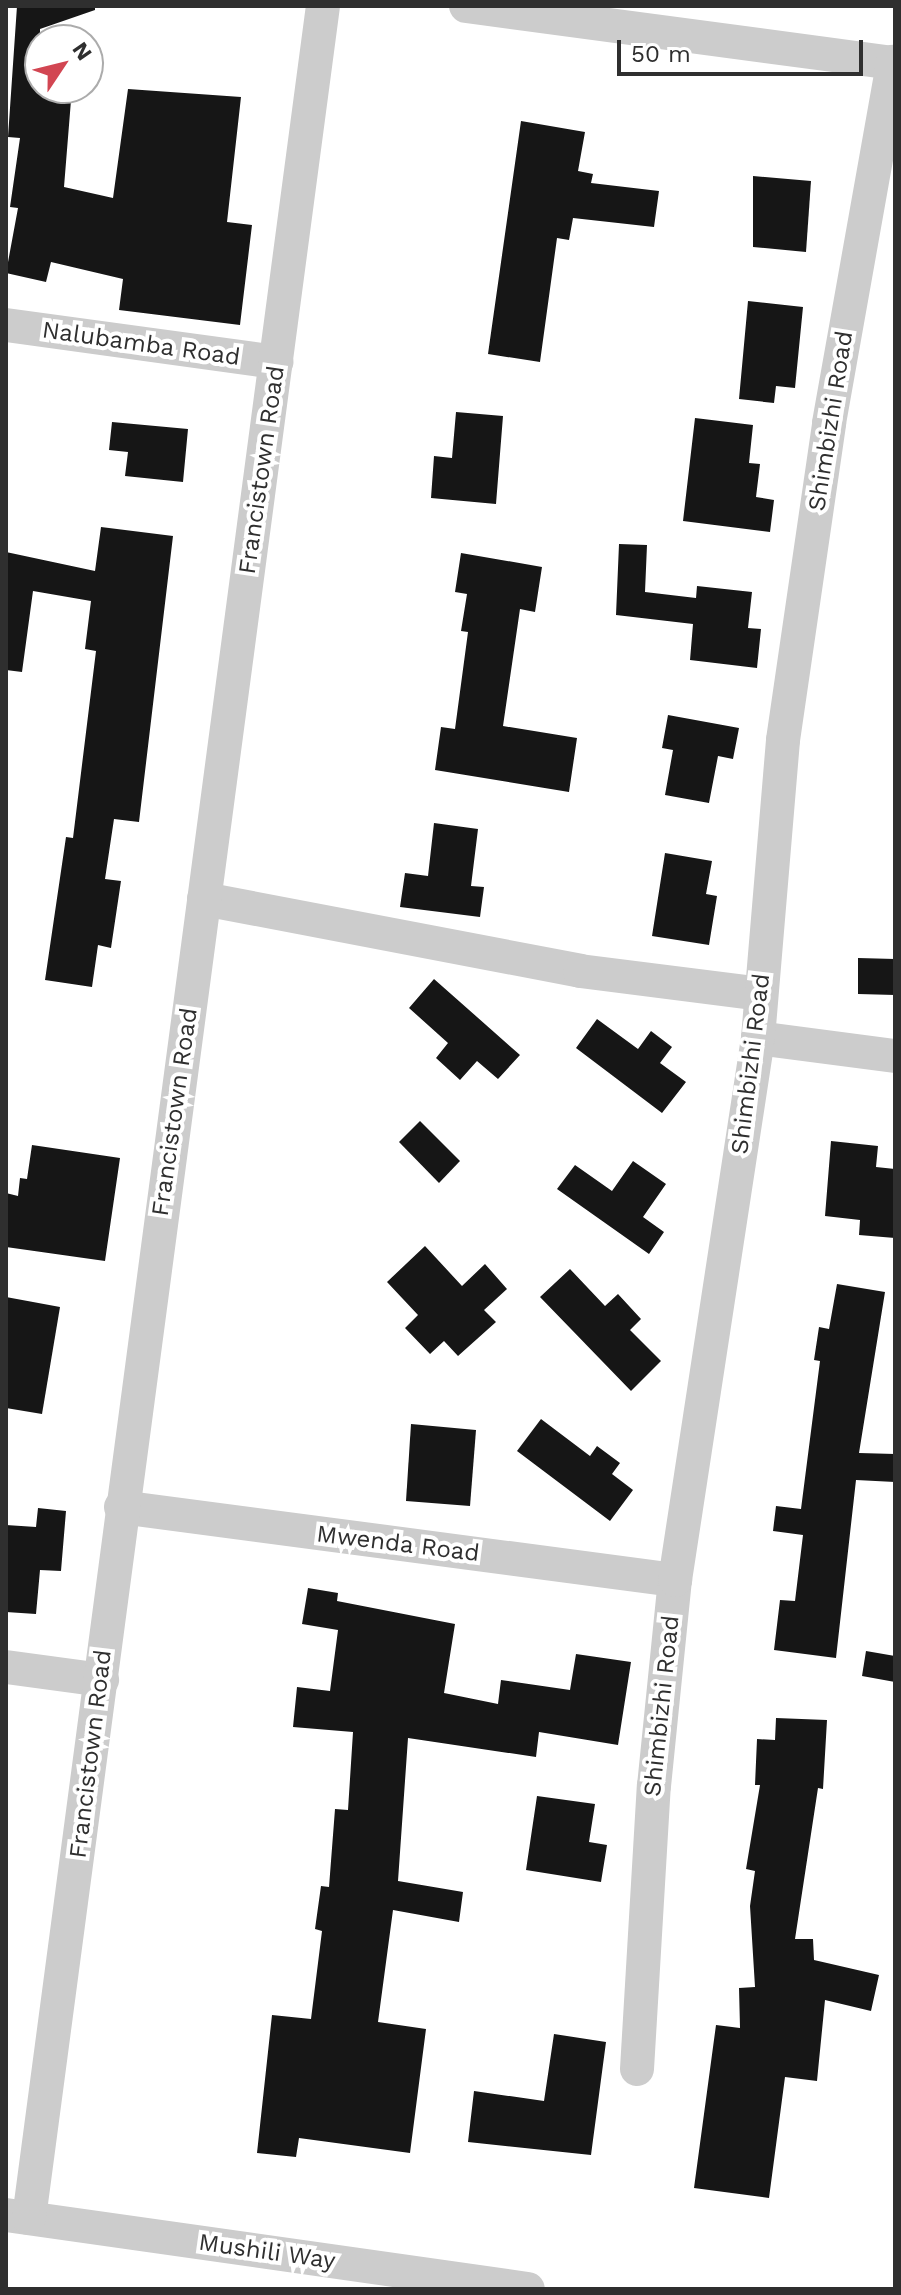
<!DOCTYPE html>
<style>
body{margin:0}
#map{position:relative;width:901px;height:2295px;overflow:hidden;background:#fff;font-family:"Work Sans",sans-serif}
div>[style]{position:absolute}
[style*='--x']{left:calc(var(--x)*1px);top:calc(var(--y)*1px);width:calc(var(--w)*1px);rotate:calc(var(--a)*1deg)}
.building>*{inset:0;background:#161616}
.minor>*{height:34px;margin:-17px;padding:0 17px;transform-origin:17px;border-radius:17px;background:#ccc}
span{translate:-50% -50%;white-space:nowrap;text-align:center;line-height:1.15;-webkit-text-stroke:8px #fff;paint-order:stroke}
.street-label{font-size:24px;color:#2f2f2f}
.frame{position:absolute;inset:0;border:8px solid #2f2f2f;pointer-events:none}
.north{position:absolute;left:24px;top:24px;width:80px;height:80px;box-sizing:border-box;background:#fff;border:2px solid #acacac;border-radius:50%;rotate:55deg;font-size:22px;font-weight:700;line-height:32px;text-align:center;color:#2f2f2f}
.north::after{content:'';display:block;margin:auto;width:28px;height:36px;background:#d24652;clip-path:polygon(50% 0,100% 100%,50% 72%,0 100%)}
.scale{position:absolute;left:617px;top:40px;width:246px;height:36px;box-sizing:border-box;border:4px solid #2f2f2f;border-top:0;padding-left:10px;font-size:24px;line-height:28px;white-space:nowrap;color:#2f2f2f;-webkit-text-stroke:6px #fff;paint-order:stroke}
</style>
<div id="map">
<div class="building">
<div style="clip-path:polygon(17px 6px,95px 6px,95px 10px,40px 29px,40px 88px,72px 88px,64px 187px,113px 198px,128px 89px,241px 97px,227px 222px,252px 225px,240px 325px,119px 310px,123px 279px,51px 262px,46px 282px,6px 273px,18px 208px,10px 207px,20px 138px,8px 137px)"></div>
<div style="clip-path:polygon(521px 121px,585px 132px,578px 171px,593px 174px,591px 183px,659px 191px,654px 227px,573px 218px,569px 240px,557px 238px,540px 362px,488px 354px)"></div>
<div style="clip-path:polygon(753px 176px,811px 181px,806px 252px,753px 247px)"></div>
<div style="clip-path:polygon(748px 301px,803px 307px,795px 388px,776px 386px,774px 403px,739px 399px)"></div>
<div style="clip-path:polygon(456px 412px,503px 416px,496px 504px,431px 498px,434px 456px,452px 458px)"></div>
<div style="clip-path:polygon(695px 418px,753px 425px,749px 463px,760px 464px,756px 497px,774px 500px,770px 532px,683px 521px)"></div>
<div style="clip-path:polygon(112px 422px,188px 429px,183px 482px,125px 476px,128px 452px,109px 450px)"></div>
<div style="clip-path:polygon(101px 527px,173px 536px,139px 822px,114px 819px,105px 879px,121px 881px,111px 948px,98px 945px,92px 987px,45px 980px,66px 837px,73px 838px,96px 651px,85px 649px,91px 601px,33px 591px,22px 672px,6px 670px,6px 552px,95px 571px)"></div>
<div style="clip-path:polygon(619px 544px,647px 545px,645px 592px,696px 598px,697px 586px,752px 592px,748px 628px,761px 629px,757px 668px,690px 660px,693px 624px,616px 615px)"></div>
<div style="clip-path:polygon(461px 553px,542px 567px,535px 612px,520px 609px,503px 726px,577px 738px,569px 792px,435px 770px,441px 727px,455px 729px,468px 632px,461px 631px,467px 594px,455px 592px)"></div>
<div style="clip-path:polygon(668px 715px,739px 728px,733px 759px,718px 756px,709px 803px,665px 795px,673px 750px,662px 748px)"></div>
<div style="clip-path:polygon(434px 823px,478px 829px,471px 886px,484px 887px,480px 917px,400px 907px,405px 873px,428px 876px)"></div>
<div style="clip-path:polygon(665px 853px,712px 861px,706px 894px,717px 896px,709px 945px,652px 936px)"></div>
<div style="clip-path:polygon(858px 958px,895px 959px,895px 995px,858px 994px)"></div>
<div style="clip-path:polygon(434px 979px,520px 1055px,498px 1079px,477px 1061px,460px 1080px,436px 1058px,448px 1043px,409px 1008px)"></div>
<div style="clip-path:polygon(597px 1019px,638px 1049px,651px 1031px,672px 1047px,660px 1063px,686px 1082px,662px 1113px,576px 1048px)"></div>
<div style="clip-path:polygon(420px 1121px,460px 1161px,439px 1183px,399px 1142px)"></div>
<div style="clip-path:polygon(831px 1141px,878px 1146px,876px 1167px,895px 1169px,895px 1238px,859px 1235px,860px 1220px,825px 1216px)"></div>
<div style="clip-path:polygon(32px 1145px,120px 1158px,105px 1261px,6px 1247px,6px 1193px,18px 1196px,20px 1178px,27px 1179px)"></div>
<div style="clip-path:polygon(633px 1161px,666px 1184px,643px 1217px,664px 1232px,649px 1254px,557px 1189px,575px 1165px,612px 1191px)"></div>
<div style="clip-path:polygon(425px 1246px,462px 1286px,485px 1264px,507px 1289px,484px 1310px,496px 1322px,458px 1356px,444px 1341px,430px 1354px,405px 1328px,418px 1315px,387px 1282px)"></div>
<div style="clip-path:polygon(570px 1269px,605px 1306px,618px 1294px,641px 1319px,630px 1330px,661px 1361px,631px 1391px,540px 1297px)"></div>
<div style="clip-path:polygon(837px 1284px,885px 1292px,859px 1453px,895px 1454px,895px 1482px,856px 1480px,836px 1658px,774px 1650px,780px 1600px,795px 1601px,803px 1535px,773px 1531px,776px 1506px,801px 1509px,820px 1361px,814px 1360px,819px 1327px,829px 1329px)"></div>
<div style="clip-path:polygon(6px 1297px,60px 1307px,42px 1414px,6px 1408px)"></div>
<div style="clip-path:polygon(541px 1419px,590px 1456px,597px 1446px,620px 1463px,612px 1474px,633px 1490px,610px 1521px,517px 1451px)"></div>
<div style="clip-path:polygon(411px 1424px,476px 1430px,470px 1506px,406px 1501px)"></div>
<div style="clip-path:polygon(38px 1508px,66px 1511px,61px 1571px,40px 1570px,36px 1614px,6px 1612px,6px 1525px,36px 1527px)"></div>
<div style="clip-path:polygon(308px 1588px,338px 1593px,337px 1601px,455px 1624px,444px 1693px,498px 1704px,501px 1680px,570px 1690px,576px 1654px,631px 1662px,618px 1745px,539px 1732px,536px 1757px,408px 1738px,398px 1881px,463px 1892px,459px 1922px,393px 1910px,378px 2022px,426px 2029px,410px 2153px,299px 2138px,296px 2157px,257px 2153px,272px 2015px,311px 2019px,322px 1931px,315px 1929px,321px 1886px,329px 1887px,335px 1809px,348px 1810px,353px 1732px,293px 1727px,297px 1687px,330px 1691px,338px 1630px,302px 1624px)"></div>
<div style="clip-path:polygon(866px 1651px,895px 1656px,895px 1682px,862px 1676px)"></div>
<div style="clip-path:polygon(776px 1718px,827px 1720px,823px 1789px,818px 1788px,795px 1939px,813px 1939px,814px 1960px,879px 1975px,871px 2011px,825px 2000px,817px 2081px,785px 2077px,769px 2198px,694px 2188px,716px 2025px,740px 2028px,739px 1988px,755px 1987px,750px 1906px,755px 1871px,746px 1869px,760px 1785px,755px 1785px,757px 1739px,775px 1740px)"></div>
<div style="clip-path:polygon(537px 1796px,595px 1804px,589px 1842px,607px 1845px,601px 1882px,526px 1870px)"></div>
<div style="clip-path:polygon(554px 2034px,606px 2042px,591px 2155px,468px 2142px,474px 2091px,544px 2101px)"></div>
</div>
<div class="minor">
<div style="--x:466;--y:6;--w:433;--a:7.6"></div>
<div style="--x:6;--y:325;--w:273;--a:7.8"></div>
<div style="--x:204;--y:899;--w:383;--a:10.8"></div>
<div style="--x:580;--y:971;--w:182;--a:7.2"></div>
<div style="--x:758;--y:1038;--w:138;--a:7.5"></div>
<div style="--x:121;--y:1507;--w:559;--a:7.51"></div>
<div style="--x:6;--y:1667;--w:97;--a:7.7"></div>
<div style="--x:637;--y:2069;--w:284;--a:-86.6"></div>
<div style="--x:654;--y:1786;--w:207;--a:-84.2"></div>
<div style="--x:675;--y:1580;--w:548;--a:-81.29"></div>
<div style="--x:758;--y:1038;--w:299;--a:-85.2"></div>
<div style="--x:783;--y:740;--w:320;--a:-81.7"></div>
<div style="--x:829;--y:423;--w:367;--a:-79.9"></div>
<div style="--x:6;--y:2215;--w:527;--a:8.07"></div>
<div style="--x:29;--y:2218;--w:2231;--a:-82.43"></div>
</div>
<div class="street-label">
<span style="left:141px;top:344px;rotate:8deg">Nalubamba Road</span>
<span style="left:831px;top:421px;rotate:-81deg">Shimbizhi Road</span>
<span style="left:262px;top:470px;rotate:-82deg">Francistown Road</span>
<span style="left:751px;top:1064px;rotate:-83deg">Shimbizhi Road</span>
<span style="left:175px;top:1112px;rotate:-82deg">Francistown Road</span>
<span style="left:398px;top:1544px;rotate:7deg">Mwenda Road</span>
<span style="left:662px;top:1706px;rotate:-84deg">Shimbizhi Road</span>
<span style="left:91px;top:1754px;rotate:-83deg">Francistown Road</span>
<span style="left:267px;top:2252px;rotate:8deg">Mushili Way</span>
</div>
<div class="frame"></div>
<div class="north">N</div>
<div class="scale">50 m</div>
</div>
